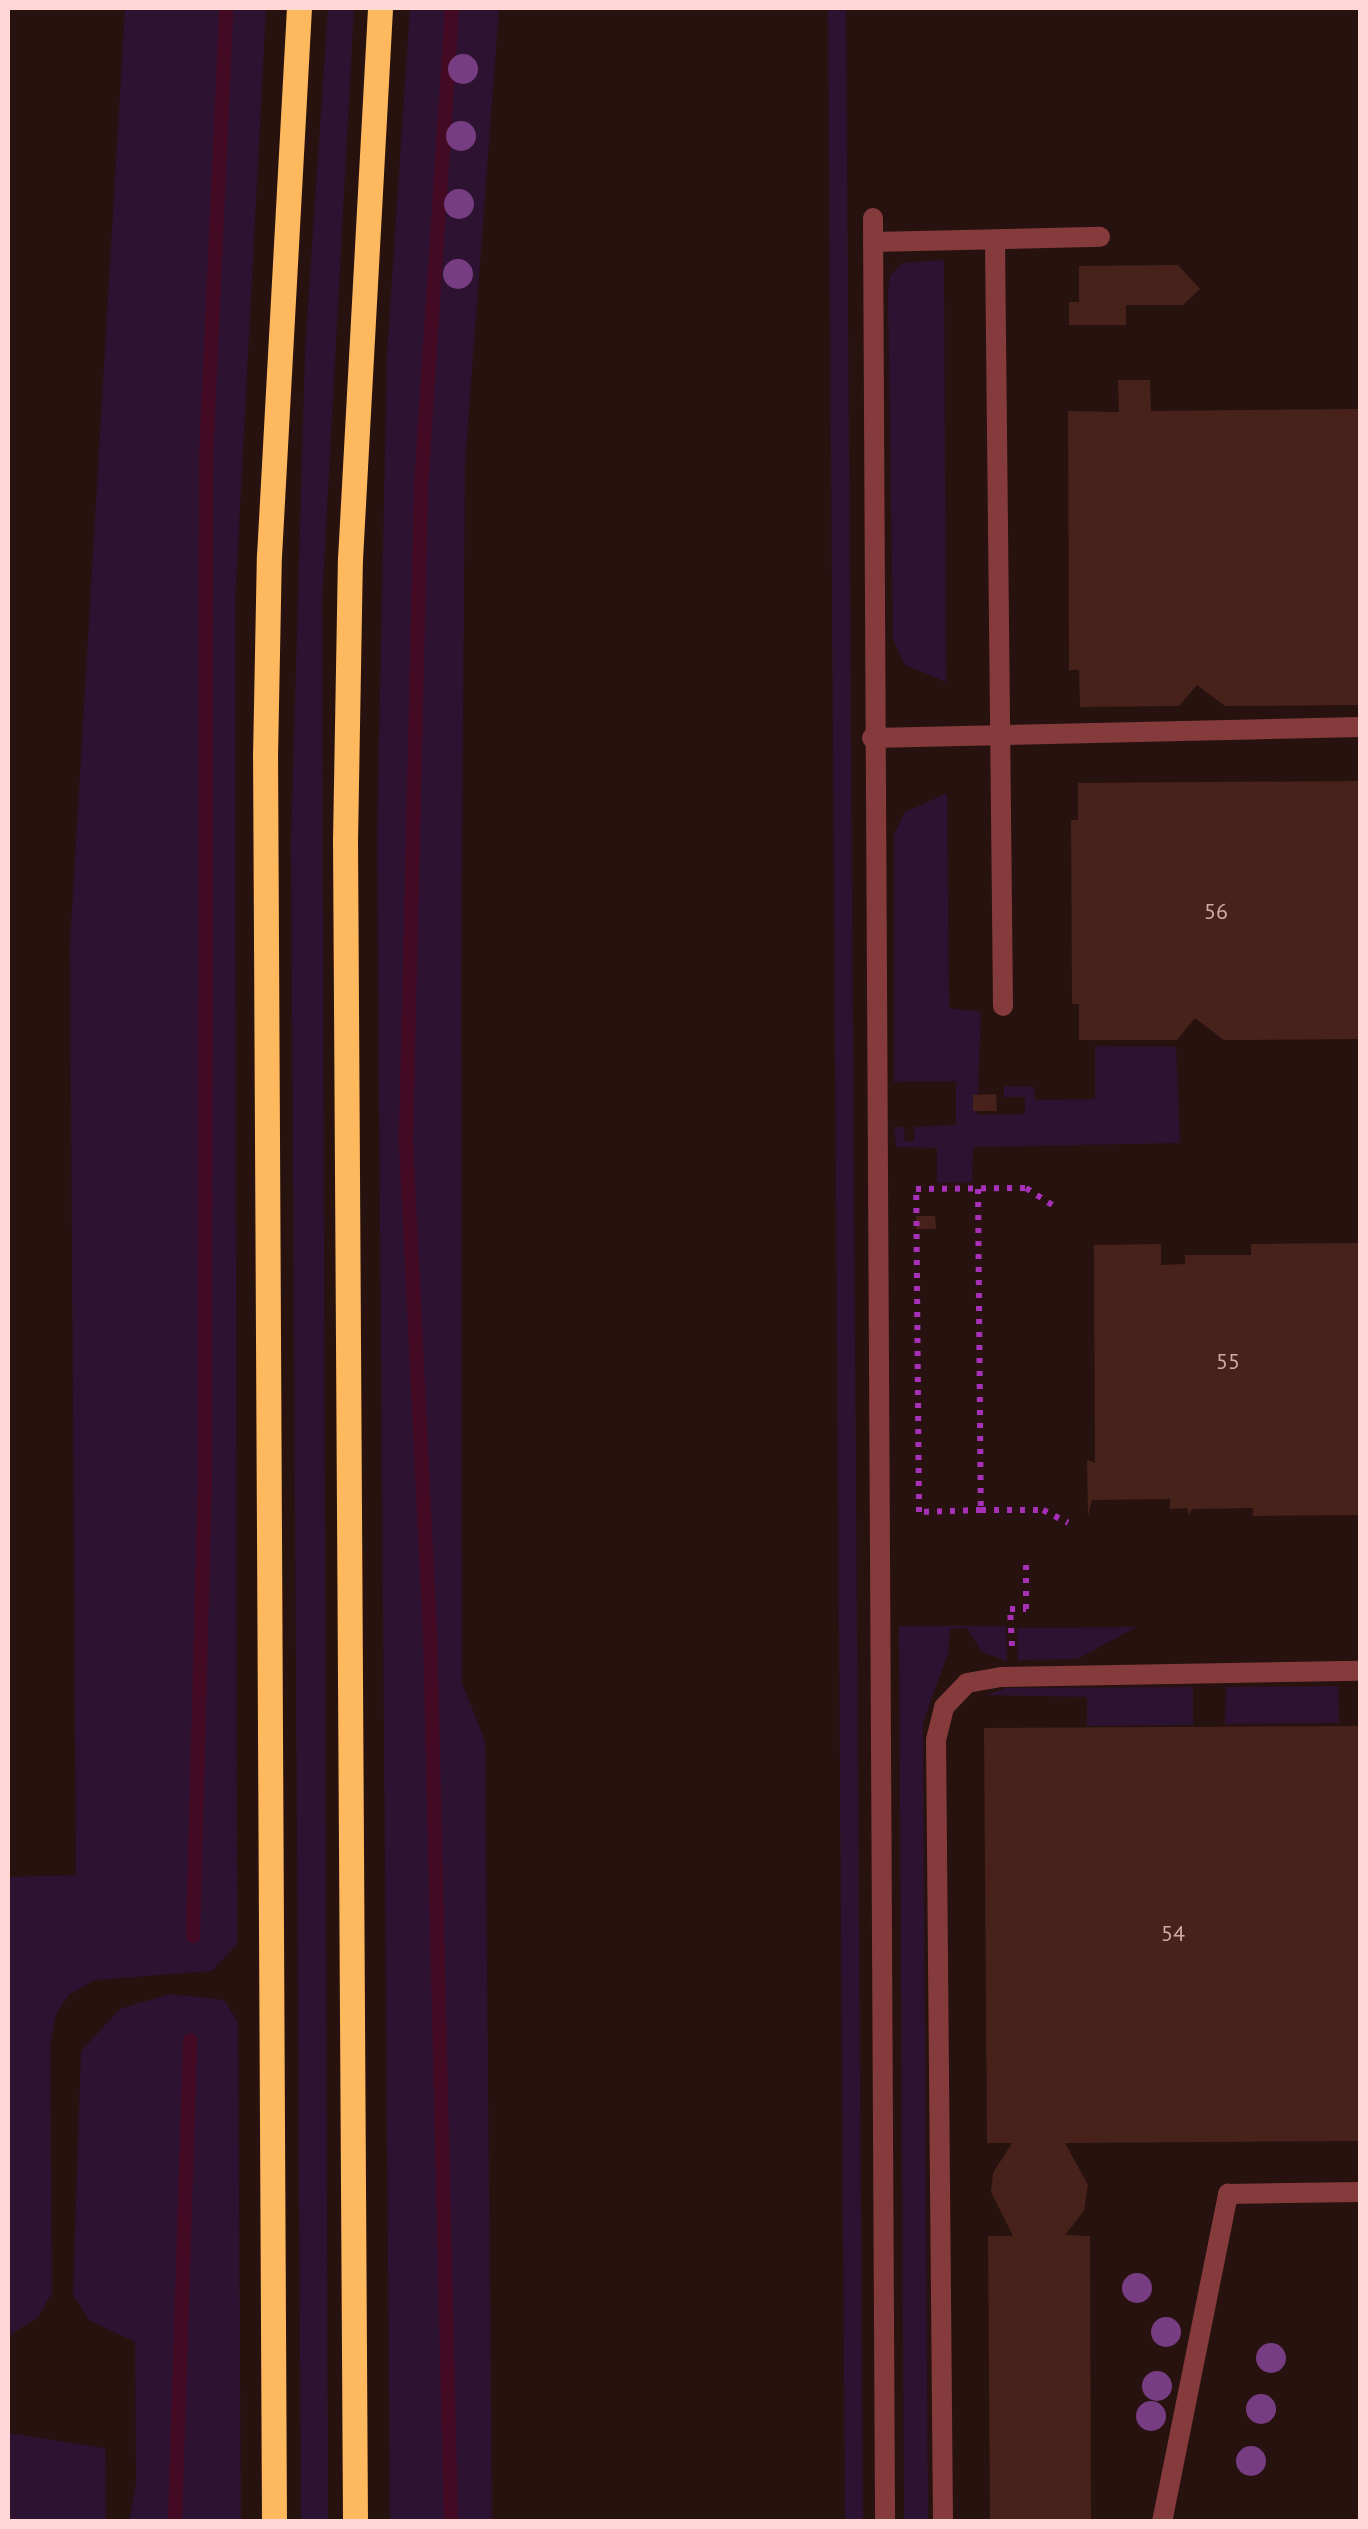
<!DOCTYPE html>
<style>
body{margin:0}
#map{position:relative;width:1368px;height:2529px;overflow:hidden;background:#27120f;font-family:"PT Sans",sans-serif}
div>[style]{position:absolute}
[style*='--x']{left:calc(var(--x)*1px);top:calc(var(--y)*1px);width:calc(var(--w)*1px);rotate:calc(var(--a)*1deg)}
.green>*{inset:0;background:#2e1231}
.stream>*{height:14px;margin:-7px;padding:0 7px;transform-origin:7px;border-radius:7px;background:#450a23}
.building>*{inset:0;background:#47221b}
.path>*{height:6px;margin-top:-3px;transform-origin:0;background:repeating-linear-gradient(90deg,#a830b8 0 5px,transparent 0 13px)}
.lane>*{height:20px;margin:-10px;padding:0 10px;transform-origin:10px;border-radius:10px;background:#853b3c}
.primary>*{height:25px;margin:-12.5px;padding:0 12.5px;transform-origin:12.5px;border-radius:12.5px;background:#feb85d}
.trees>*{width:30px;height:30px;margin:-15px;border-radius:50%;background:#773d82}
span{translate:-50% -50%;white-space:nowrap;text-align:center;line-height:1.15;-webkit-text-stroke:8px #27120f;paint-order:stroke}
.number-label{font-size:22px;color:#d1aaa6}
.number-label span{-webkit-text-stroke-width:0}
.frame{position:absolute;inset:0;border:10px solid #ffd7d5;pointer-events:none}
</style>
<div id="map">
<div class="green">
<div style="clip-path:polygon(125px 8px,266px 8px,235px 604px,237px 1944px,212px 1971px,95px 1980px,69px 1995px,56px 2014px,50px 2045px,52px 2293px,37px 2318px,8px 2336px,8px 1877px,76px 1875px,70px 944px)"></div>
<div style="clip-path:polygon(328px 8px,354px 8px,322px 602px,328px 2521px,301px 2522px,291px 841px,305px 351px)"></div>
<div style="clip-path:polygon(410px 8px,499px 8px,465px 463px,461px 978px,462px 1683px,485px 1741px,492px 2522px,390px 2521px,377px 837px,387px 355px)"></div>
<div style="clip-path:polygon(828px 8px,846px 8px,863px 2522px,845px 2521px)"></div>
<div style="clip-path:polygon(944px 260px,946px 682px,905px 665px,893px 639px,888px 292px,890px 276px,902px 263px)"></div>
<div style="clip-path:polygon(947px 793px,949px 1008px,981px 1012px,977px 1115px,1025px 1114px,1025px 1097px,1004px 1097px,1004px 1086px,1034px 1087px,1035px 1100px,1095px 1099px,1095px 1046px,1176px 1047px,1180px 1143px,973px 1147px,972px 1182px,937px 1183px,937px 1148px,896px 1147px,894px 1127px,904px 1127px,905px 1141px,914px 1141px,914px 1127px,956px 1125px,956px 1081px,894px 1082px,894px 834px,905px 812px)"></div>
<div style="clip-path:polygon(899px 1626px,1006px 1626px,1007px 1661px,982px 1652px,967px 1628px,950px 1629px,948px 1654px,923px 1722px,928px 2522px,904px 2521px)"></div>
<div style="clip-path:polygon(1137px 1627px,1077px 1659px,1018px 1660px,1017px 1628px)"></div>
<div style="clip-path:polygon(1338px 1686px,1339px 1723px,1225px 1724px,1226px 1687px)"></div>
<div style="clip-path:polygon(1193px 1687px,1193px 1725px,1087px 1726px,1087px 1697px,986px 1695px,1006px 1688px)"></div>
<div style="clip-path:polygon(169px 1994px,224px 2000px,238px 2022px,241px 2521px,129px 2521px,136px 2484px,135px 2342px,89px 2320px,73px 2294px,81px 2051px,120px 2009px)"></div>
<div style="clip-path:polygon(8px 2433px,105px 2448px,106px 2521px,8px 2521px)"></div>
</div>
<div class="stream">
<div style="--x:193;--y:1936;--w:448;--a:-88.5"></div>
<div style="--x:205;--y:1488;--w:1031;--a:-89.94"></div>
<div style="--x:206;--y:457;--w:449;--a:-87.4"></div>
<div style="--x:175;--y:2522;--w:482;--a:-88.2"></div>
<div style="--x:451;--y:2522;--w:889;--a:-91.35"></div>
<div style="--x:430;--y:1633;--w:499;--a:-92.8"></div>
<div style="--x:406;--y:1135;--w:648;--a:-88.67"></div>
<div style="--x:421;--y:487;--w:480;--a:-86.3"></div>
</div>
<div class="building">
<div style="clip-path:polygon(1178px 265px,1200px 289px,1183px 305px,1126px 305px,1126px 325px,1069px 325px,1069px 302px,1079px 302px,1079px 266px)"></div>
<div style="clip-path:polygon(1118px 380px,1150px 380px,1151px 411px,1360px 409px,1360px 705px,1225px 706px,1197px 685px,1179px 706px,1080px 707px,1079px 670px,1069px 670px,1068px 411px,1119px 412px)"></div>
<div style="clip-path:polygon(1360px 781px,1360px 1039px,1224px 1040px,1195px 1018px,1177px 1040px,1079px 1040px,1079px 1004px,1072px 1004px,1071px 820px,1078px 820px,1078px 783px)"></div>
<div style="clip-path:polygon(996px 1094px,997px 1111px,973px 1111px,973px 1095px)"></div>
<div style="clip-path:polygon(916px 1216px,935px 1216px,936px 1229px,916px 1229px)"></div>
<div style="clip-path:polygon(1360px 1243px,1360px 1515px,1253px 1516px,1253px 1508px,1192px 1509px,1188px 1516px,1188px 1508px,1170px 1509px,1170px 1499px,1092px 1500px,1088px 1516px,1087px 1460px,1095px 1463px,1094px 1245px,1161px 1244px,1161px 1265px,1185px 1264px,1185px 1255px,1251px 1255px,1251px 1244px)"></div>
<div style="clip-path:polygon(1360px 1726px,1360px 2141px,1065px 2143px,1088px 2185px,1084px 2211px,1065px 2235px,1090px 2236px,1091px 2522px,990px 2522px,988px 2236px,1013px 2236px,991px 2192px,993px 2173px,1012px 2143px,987px 2143px,984px 1728px)"></div>
</div>
<div class="path">
<div style="--x:978;--y:1189;--w:321;--a:89.5"></div>
<div style="--x:981;--y:1510;--w:62;--a:178.2"></div>
<div style="--x:919;--y:1512;--w:323;--a:-90.5"></div>
<div style="--x:916;--y:1189;--w:110;--a:-0.5"></div>
<div style="--x:1026;--y:1188;--w:35;--a:33"></div>
<div style="--x:981;--y:1510;--w:62;--a:0"></div>
<div style="--x:1043;--y:1510;--w:28;--a:27"></div>
<div style="--x:1012;--y:1646;--w:37;--a:-93"></div>
<div style="--x:1010;--y:1609;--w:16;--a:0"></div>
<div style="--x:1026;--y:1609;--w:46;--a:-90"></div>
</div>
<div class="lane">
<div style="--x:873;--y:218;--w:2304;--a:89.7"></div>
<div style="--x:995;--y:241;--w:765;--a:89.4"></div>
<div style="--x:873;--y:242;--w:227;--a:-1.3"></div>
<div style="--x:872;--y:738;--w:488;--a:-1.3"></div>
<div style="--x:943;--y:2522;--w:782;--a:-90.51"></div>
<div style="--x:936;--y:1740;--w:34;--a:-76"></div>
<div style="--x:944;--y:1707;--w:33;--a:-46"></div>
<div style="--x:967;--y:1683;--w:36;--a:-10"></div>
<div style="--x:1002;--y:1677;--w:358;--a:-1"></div>
<div style="--x:1162;--y:2522;--w:335;--a:-78.6"></div>
<div style="--x:1228;--y:2194;--w:132;--a:-0.9"></div>
</div>
<div class="primary">
<div style="--x:274;--y:2522;--w:1765;--a:-90.29"></div>
<div style="--x:265;--y:757;--w:201;--a:-88.9"></div>
<div style="--x:269;--y:556;--w:549;--a:-86.87"></div>
<div style="--x:355;--y:2522;--w:1681;--a:-90.34"></div>
<div style="--x:345;--y:841;--w:282;--a:-89"></div>
<div style="--x:350;--y:559;--w:552;--a:-86.88"></div>
</div>
<div class="trees">
<div style="left:463px;top:69px"></div>
<div style="left:461px;top:136px"></div>
<div style="left:459px;top:204px"></div>
<div style="left:458px;top:274px"></div>
<div style="left:1137px;top:2288px"></div>
<div style="left:1166px;top:2332px"></div>
<div style="left:1271px;top:2358px"></div>
<div style="left:1157px;top:2386px"></div>
<div style="left:1261px;top:2409px"></div>
<div style="left:1151px;top:2416px"></div>
<div style="left:1251px;top:2461px"></div>
</div>
<div class="number-label">
<span style="left:1216px;top:912px">56</span>
<span style="left:1228px;top:1362px">55</span>
<span style="left:1173px;top:1934px">54</span>
</div>
<div class="frame"></div>
</div>
